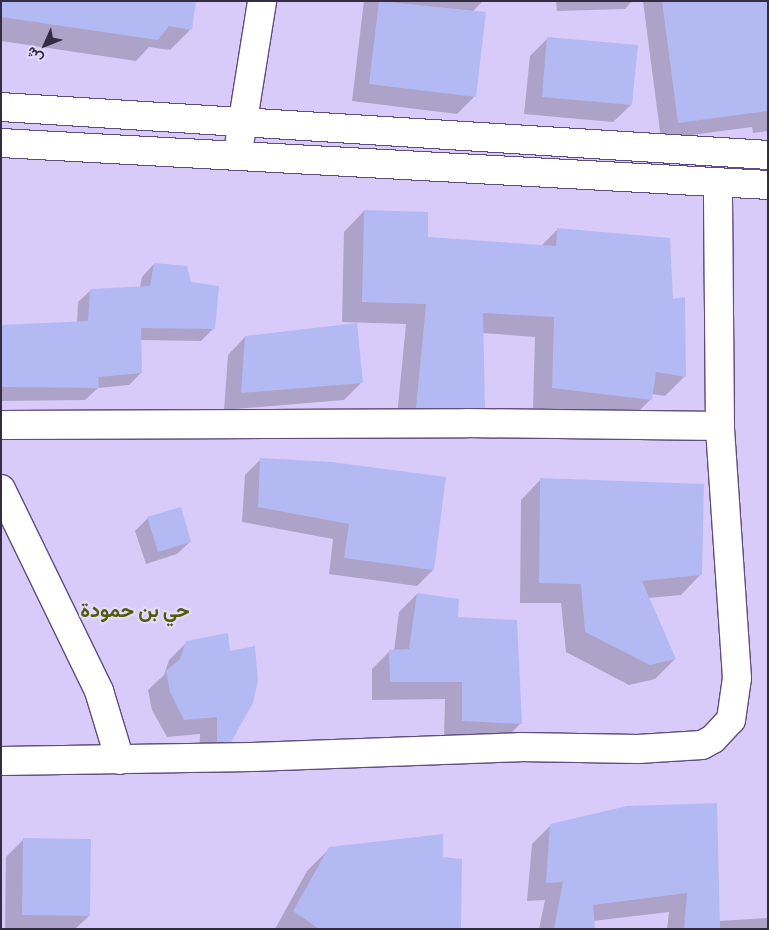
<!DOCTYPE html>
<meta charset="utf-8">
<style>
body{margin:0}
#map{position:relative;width:769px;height:930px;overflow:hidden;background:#d9cbf9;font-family:Barlow,Vazirmatn,sans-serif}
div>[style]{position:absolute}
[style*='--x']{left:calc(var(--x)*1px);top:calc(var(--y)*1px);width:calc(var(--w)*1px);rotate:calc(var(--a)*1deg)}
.shadow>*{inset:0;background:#0003}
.building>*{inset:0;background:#b3baf3}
.roads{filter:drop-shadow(1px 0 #5e4e7f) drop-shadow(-1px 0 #5e4e7f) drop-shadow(0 1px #5e4e7f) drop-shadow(0 -1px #5e4e7f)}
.minor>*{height:28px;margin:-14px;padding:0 14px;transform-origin:14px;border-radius:14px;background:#fff}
span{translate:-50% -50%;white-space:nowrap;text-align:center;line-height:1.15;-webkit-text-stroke:4.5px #e4dafd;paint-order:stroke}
.district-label{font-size:20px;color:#4f5b08;font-weight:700}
.frame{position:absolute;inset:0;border:2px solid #332c42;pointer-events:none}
.north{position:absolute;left:20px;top:20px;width:50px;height:50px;-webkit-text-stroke:4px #e4dafd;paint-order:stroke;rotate:226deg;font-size:14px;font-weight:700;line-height:20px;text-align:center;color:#332c42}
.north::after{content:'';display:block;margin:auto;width:18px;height:22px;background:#332c42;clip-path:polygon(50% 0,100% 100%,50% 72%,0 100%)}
</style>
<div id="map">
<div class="shadow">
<div style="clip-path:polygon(1px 1px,191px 29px,170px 50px,149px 47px,136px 61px,1px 41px)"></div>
<div style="clip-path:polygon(364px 1px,483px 1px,469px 15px,475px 96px,457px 114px,352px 101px)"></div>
<div style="clip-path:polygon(556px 1px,632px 1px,625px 9px,557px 11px)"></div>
<div style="clip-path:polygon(643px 1px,768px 1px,768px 131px,753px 133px,752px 127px,661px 139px)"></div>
<div style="clip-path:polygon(548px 38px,631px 105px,613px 122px,524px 114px,530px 56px)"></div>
<div style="clip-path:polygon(364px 211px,426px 238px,541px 246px,557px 230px,672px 300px,685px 376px,665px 396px,652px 394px,651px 399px,631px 419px,533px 408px,535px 337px,482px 333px,484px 407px,464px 427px,396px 427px,406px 324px,342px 322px,344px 232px)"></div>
<div style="clip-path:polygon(154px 264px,190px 283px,213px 329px,201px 341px,140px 340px,141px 373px,129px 385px,98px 388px,85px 400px,1px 401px,1px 327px,77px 323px,78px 302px,91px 290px,140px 287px,142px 277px)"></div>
<div style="clip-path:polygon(245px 337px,362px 382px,344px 400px,224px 410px,228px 355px)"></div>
<div style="clip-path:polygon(261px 459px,433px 570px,417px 586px,329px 574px,333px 539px,242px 522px,245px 475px)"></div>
<div style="clip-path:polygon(541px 479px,701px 574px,681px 595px,648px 598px,675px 659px,655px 679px,629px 685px,566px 652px,561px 603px,520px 603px,521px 500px)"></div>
<div style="clip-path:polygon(148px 518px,190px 542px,177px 554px,146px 564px,135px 531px)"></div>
<div style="clip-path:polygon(417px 594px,457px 618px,521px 723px,503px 741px,444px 738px,445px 699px,372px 700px,372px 669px,390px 651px,394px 651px,399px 612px)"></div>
<div style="clip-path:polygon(187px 642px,229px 653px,230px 741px,212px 759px,199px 759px,200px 734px,167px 737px,152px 710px,148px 690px,164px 675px,169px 660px)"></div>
<div style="clip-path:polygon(628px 807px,719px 921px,768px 918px,768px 929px,667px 929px,669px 912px,593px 921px,593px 929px,539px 929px,545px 900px,527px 901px,532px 844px,551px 825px)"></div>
<div style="clip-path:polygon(24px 839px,89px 916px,75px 929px,5px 929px,6px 857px)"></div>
<div style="clip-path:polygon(330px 848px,441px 858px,460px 929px,275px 929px,307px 871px)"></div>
</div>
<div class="building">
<div style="clip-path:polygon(1px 1px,196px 1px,192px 30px,169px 26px,158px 40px,1px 17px)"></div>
<div style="clip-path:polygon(379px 1px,486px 12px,476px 97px,369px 84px)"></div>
<div style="clip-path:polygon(662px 1px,768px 1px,768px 111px,678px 123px)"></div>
<div style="clip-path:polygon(547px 37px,638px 45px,632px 105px,542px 97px)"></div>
<div style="clip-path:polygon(364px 210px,428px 212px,428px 237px,556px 246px,557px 228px,670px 238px,673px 299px,685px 297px,686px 377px,656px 372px,652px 400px,552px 388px,554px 317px,483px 313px,485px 408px,416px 408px,426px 304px,362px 302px)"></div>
<div style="clip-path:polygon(154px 263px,187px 266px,191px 282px,219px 286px,215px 329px,141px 328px,142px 373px,98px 377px,99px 388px,1px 387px,1px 325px,88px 321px,90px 289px,150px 286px)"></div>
<div style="clip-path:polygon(357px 323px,363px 383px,241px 393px,245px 336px)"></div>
<div style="clip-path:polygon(260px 458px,332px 462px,446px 477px,434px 570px,344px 558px,349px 524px,258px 507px)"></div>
<div style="clip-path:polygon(540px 478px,704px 484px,702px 575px,642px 581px,676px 659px,650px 665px,585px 632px,581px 584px,539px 583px)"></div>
<div style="clip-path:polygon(181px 507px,191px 542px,158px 552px,147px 517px)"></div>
<div style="clip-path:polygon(417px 593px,459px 599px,458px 617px,517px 620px,522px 724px,462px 721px,462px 682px,390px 682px,389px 650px,409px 649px)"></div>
<div style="clip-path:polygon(228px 633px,230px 651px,255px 646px,258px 681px,253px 703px,231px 742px,217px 742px,217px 717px,184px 720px,170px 692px,166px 671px,180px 659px,186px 641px)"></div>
<div style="clip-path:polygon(717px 803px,720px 929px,684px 929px,687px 893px,593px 905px,595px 929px,554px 929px,563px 882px,546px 883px,550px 824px,627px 806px)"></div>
<div style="clip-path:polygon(443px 834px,443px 857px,462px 859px,461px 929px,319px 929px,293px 911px,329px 847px)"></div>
<div style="clip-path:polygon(23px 838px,91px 839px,90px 916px,22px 915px)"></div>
</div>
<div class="roads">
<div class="minor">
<div style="--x:1;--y:107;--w:769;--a:3.58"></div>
<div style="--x:240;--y:139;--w:140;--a:-80.9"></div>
<div style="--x:1;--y:143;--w:768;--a:3.13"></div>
<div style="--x:1;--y:425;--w:466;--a:-0.2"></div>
<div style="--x:467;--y:423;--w:253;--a:0.7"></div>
<div style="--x:1;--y:489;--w:225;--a:64.1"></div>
<div style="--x:99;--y:691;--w:72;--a:73.1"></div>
<div style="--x:1;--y:761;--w:251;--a:-0.9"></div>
<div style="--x:252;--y:757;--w:268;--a:-2.1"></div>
<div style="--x:520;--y:747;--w:118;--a:1"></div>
<div style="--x:638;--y:749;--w:64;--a:-3.6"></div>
<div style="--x:702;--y:745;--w:13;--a:-29"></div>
<div style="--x:713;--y:739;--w:26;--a:-47"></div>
<div style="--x:731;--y:720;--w:42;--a:-81.9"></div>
<div style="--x:737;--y:678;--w:253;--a:-93.9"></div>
<div style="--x:720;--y:426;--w:243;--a:-90.5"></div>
</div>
</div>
<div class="district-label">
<span style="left:135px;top:609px">حي بن حمودة</span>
</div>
<div class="frame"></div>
<div class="north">ش</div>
</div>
